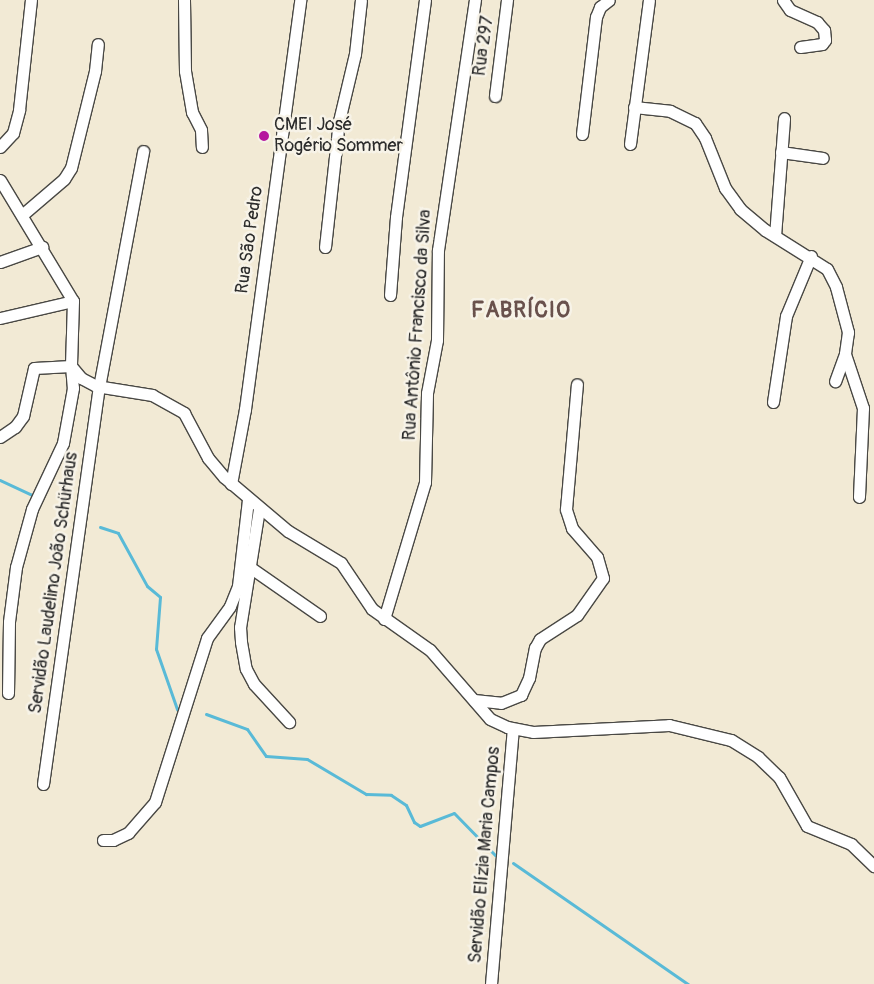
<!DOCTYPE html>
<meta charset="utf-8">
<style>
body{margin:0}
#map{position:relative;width:874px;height:984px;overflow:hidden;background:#f2ead5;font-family:Pangolin,sans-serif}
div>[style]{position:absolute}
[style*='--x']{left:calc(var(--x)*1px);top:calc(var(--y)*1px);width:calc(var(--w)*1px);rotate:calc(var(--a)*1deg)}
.stream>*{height:3px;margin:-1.5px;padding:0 1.5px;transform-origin:1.5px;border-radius:1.5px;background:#59bad7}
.roads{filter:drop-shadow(1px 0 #494844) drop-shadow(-1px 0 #494844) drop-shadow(0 1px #494844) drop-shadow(0 -1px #494844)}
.minor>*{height:11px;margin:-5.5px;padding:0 5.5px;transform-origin:5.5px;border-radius:5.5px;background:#fff}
.dots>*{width:14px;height:14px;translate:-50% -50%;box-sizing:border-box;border:2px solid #f7f3e8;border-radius:50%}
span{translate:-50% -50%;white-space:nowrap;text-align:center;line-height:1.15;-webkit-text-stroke:5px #f7f3e8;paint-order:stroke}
.street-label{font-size:18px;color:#2b2b2b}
.poi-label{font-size:18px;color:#2b2b2b}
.left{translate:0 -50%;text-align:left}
.district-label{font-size:22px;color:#69514c;font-weight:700;letter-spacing:1px}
</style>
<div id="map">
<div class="stream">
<div style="--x:0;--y:480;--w:38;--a:25"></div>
<div style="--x:100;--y:527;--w:19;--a:18"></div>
<div style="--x:118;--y:533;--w:60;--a:61.3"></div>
<div style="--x:147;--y:586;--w:17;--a:40"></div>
<div style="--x:160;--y:597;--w:52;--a:94.4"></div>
<div style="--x:156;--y:649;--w:64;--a:70.7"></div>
<div style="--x:206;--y:714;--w:44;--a:20.1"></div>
<div style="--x:247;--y:729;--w:33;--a:55"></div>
<div style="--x:266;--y:756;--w:41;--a:4.2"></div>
<div style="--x:307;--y:759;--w:69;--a:30.7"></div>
<div style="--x:366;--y:794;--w:25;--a:2"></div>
<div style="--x:391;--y:795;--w:18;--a:34"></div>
<div style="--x:406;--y:805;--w:19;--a:65"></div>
<div style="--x:414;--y:822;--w:7;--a:34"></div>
<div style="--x:420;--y:826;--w:36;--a:-21"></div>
<div style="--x:454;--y:813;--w:59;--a:45.7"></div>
<div style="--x:513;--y:863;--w:213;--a:34.7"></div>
</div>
<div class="roads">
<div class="minor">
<div style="--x:184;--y:0;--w:71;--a:89.2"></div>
<div style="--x:185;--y:71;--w:42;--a:80.3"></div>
<div style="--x:192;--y:112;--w:20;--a:63"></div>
<div style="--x:201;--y:130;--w:17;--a:87"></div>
<div style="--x:783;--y:0;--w:12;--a:55"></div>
<div style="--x:790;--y:10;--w:30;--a:24"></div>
<div style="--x:817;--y:22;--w:11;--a:49"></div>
<div style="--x:824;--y:30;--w:10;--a:84"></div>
<div style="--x:825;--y:40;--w:5;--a:127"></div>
<div style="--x:822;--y:44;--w:22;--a:172"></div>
<div style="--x:495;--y:96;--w:97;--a:-82.9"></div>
<div style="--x:634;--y:107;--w:36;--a:6"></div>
<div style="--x:670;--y:111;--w:28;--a:26"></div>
<div style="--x:695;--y:123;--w:18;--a:56"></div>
<div style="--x:705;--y:138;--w:54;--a:68.2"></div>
<div style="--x:725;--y:188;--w:26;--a:54"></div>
<div style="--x:740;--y:209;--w:33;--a:40"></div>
<div style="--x:765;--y:230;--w:73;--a:32.2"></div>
<div style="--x:827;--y:269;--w:20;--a:63"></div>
<div style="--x:836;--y:287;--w:47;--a:75.1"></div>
<div style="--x:848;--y:332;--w:22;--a:98"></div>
<div style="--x:845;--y:354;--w:29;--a:110"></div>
<div style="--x:582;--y:134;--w:118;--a:-83.2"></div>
<div style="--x:596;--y:17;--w:11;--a:-68"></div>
<div style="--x:600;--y:7;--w:11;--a:-38"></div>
<div style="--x:630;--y:144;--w:145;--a:-82.5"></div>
<div style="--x:0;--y:147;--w:19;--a:-47"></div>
<div style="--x:13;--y:133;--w:24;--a:-75"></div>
<div style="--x:19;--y:110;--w:111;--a:-83.8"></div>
<div style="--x:781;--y:152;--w:42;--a:8.1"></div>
<div style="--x:0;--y:180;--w:141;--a:58.9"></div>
<div style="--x:73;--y:301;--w:65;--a:91.8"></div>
<div style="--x:71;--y:366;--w:16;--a:50"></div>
<div style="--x:81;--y:378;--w:17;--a:28"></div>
<div style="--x:96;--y:386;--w:57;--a:9.1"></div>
<div style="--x:152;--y:395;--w:37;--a:29"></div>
<div style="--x:184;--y:413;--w:51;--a:61.9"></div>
<div style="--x:208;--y:458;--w:25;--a:50"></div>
<div style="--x:224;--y:477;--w:84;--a:40.2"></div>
<div style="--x:288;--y:531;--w:62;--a:31.1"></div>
<div style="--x:341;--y:563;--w:55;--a:56"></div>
<div style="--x:372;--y:609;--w:71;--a:35.3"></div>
<div style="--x:430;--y:650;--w:91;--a:49"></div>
<div style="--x:490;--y:719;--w:19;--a:25"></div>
<div style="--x:507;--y:727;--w:26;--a:11"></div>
<div style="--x:533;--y:732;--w:136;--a:-2.9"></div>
<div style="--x:669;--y:725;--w:64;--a:13.6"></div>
<div style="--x:731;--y:740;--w:32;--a:32"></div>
<div style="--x:758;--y:757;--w:29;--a:44"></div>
<div style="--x:779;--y:777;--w:56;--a:60.3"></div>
<div style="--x:807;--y:826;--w:48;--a:22.2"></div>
<div style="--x:851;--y:844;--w:32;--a:44"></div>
<div style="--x:22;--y:215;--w:55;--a:-40.6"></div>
<div style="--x:64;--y:179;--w:13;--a:-58"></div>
<div style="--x:71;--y:168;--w:100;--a:-76.1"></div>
<div style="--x:95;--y:71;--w:27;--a:-84"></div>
<div style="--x:775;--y:236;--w:118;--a:-85.6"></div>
<div style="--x:325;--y:247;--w:127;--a:-83.7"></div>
<div style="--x:339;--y:121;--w:69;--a:-76.6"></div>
<div style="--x:355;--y:54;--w:54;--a:-83.7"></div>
<div style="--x:0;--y:262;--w:45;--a:-19.7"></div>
<div style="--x:390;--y:295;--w:78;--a:-85.6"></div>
<div style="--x:396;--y:217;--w:219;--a:-82.4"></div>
<div style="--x:0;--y:318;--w:75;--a:-13.1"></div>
<div style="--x:845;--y:354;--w:57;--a:71.6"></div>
<div style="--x:863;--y:408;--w:89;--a:92.6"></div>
<div style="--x:773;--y:402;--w:87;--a:-81.4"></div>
<div style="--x:786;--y:316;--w:65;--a:-67.4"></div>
<div style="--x:0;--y:437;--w:18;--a:-34"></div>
<div style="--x:15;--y:427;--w:14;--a:-54"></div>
<div style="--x:23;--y:416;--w:49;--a:-77.1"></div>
<div style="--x:34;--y:368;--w:37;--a:-3"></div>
<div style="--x:71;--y:366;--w:22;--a:85"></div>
<div style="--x:73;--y:388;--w:56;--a:100.3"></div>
<div style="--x:63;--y:443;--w:73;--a:115.2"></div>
<div style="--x:32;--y:509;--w:60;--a:105.4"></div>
<div style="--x:16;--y:567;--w:55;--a:97.3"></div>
<div style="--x:9;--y:622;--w:71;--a:90.8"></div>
<div style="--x:231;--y:484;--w:76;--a:-79.4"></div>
<div style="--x:245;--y:409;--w:413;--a:-82.3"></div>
<div style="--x:259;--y:509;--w:120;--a:99.1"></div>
<div style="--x:240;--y:627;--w:15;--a:86"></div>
<div style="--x:241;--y:642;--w:27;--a:80"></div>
<div style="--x:246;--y:669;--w:17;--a:62"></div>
<div style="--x:254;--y:684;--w:52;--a:47.4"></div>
<div style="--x:251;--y:568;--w:84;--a:34.8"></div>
<div style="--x:384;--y:619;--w:143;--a:-73.3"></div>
<div style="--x:425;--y:482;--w:89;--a:-88.7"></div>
<div style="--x:427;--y:393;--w:54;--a:-79.3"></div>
<div style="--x:437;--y:340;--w:90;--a:-89.4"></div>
<div style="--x:438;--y:250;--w:253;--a:-81.6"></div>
<div style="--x:474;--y:700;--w:27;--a:6"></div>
<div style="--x:501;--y:703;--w:22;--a:-22"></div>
<div style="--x:521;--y:695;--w:19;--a:-65"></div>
<div style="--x:529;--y:678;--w:31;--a:-79"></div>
<div style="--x:535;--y:648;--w:10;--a:-61"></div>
<div style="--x:540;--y:639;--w:44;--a:-33"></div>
<div style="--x:577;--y:615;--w:45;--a:-54.9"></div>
<div style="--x:603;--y:578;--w:22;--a:-106"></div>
<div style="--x:597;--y:557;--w:38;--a:-131"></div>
<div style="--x:572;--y:528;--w:20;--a:-108"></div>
<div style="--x:566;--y:509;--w:125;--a:-85"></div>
<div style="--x:43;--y:784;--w:401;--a:-82"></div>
<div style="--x:99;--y:387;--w:240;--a:-79.4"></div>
<div style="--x:103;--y:840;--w:10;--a:0"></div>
<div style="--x:113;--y:840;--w:17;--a:-25"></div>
<div style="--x:128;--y:833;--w:41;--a:-48.9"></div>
<div style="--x:155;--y:802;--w:172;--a:-72.4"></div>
<div style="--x:207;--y:638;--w:39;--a:-54"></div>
<div style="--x:230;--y:606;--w:22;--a:-68"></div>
<div style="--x:238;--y:586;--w:87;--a:-83.4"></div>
<div style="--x:491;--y:984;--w:256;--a:-85.1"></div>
</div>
</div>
<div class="dots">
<div style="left:264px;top:136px;background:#b5179e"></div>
</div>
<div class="street-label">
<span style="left:484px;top:46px;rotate:-82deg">Rua 297</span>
<span style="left:250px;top:240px;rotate:-82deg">Rua São Pedro</span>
<span style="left:418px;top:325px;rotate:-86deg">Rua Antônio Francisco da Silva</span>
<span style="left:54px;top:583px;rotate:-82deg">Servidão Laudelino João Schürhaus</span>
<span style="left:485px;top:855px;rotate:-85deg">Servidão Elízia Maria Campos</span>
</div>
<div class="poi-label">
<span class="left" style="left:274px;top:136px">CMEI José<br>Rogério Sommer</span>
</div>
<div class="district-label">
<span style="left:521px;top:311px">FABRÍCIO</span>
</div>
</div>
